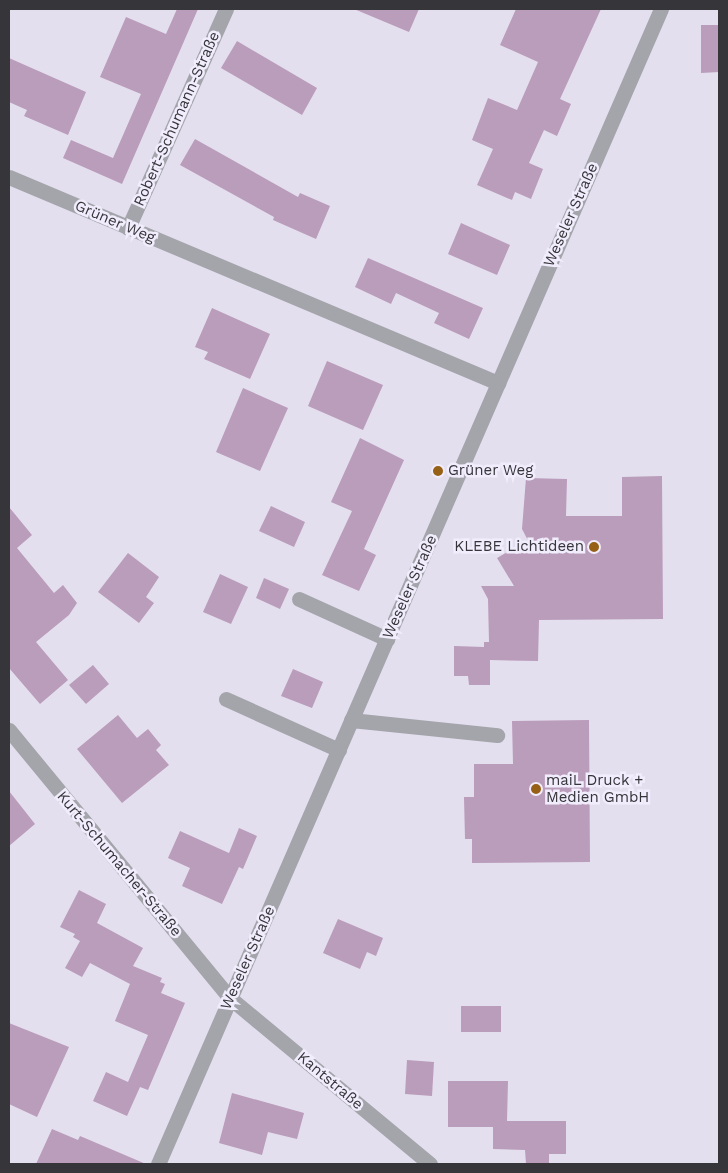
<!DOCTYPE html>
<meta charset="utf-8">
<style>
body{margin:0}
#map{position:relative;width:728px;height:1173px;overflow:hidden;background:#e4dfee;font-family:"Work Sans",sans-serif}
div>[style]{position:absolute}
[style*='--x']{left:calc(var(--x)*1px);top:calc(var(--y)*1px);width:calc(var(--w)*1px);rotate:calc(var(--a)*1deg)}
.building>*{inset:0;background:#ba9cbb}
.minor>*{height:15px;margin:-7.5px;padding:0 7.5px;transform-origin:7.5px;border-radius:7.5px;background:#a3a5ab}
.dots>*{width:14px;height:14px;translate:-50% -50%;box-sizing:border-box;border:2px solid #f1edfc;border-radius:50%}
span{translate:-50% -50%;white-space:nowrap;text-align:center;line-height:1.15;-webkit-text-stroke:5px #f1edfc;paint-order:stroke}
.street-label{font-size:15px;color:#36353a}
.poi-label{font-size:15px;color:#36353a}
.left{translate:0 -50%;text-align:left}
.right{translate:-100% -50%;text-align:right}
.frame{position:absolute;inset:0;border:10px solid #36353a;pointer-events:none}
</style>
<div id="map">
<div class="building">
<div style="clip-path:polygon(177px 9px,198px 9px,122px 184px,63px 158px,71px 140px,113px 158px,141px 94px,100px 77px,126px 17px,166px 34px)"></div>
<div style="clip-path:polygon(354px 9px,419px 9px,409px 32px)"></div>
<div style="clip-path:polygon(516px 9px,601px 9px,560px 99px,571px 104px,557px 136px,544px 130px,529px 163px,543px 169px,531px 199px,515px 192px,512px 200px,477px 185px,493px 149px,472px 140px,488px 98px,517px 110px,538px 62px,500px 45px)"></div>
<div style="clip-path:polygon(701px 25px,719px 25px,719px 72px,701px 73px)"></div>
<div style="clip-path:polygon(237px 41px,317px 88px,302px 115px,221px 68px)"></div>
<div style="clip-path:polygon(9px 58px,86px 92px,68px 135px,24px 116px,27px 110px,9px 102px)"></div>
<div style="clip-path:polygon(195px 139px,298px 197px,300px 193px,330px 206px,316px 239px,273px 220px,274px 217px,180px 165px)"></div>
<div style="clip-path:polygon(461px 223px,510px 245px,497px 275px,448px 254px)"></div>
<div style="clip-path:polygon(368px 258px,483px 308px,469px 339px,434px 323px,439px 313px,396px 293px,391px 304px,355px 287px)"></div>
<div style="clip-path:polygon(212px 308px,270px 334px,250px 379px,204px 359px,208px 352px,195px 347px)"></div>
<div style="clip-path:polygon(327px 361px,383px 385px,363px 430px,308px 406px)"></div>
<div style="clip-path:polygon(243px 388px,288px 408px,260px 471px,216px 452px)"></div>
<div style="clip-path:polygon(360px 438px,404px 460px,364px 549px,376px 555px,359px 591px,322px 575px,352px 511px,331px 502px)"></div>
<div style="clip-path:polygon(662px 476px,663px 619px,539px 620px,538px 661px,490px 660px,490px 685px,469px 685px,468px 676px,454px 676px,454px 646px,484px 647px,484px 642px,489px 642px,488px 599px,481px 586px,514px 586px,497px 558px,511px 550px,533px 550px,522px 529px,526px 478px,567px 479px,566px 516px,622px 516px,622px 477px)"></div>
<div style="clip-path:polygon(271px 506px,305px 522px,294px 547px,259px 531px)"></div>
<div style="clip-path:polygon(9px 507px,32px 535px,17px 548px,54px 593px,63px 585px,77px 603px,69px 615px,36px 642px,68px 680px,40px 704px,9px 668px)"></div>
<div style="clip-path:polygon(128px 553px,159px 577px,146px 597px,154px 603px,139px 623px,98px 592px)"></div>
<div style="clip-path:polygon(220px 574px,248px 587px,231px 624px,203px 612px)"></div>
<div style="clip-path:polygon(264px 578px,289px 589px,280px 609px,256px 598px)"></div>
<div style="clip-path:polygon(93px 665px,109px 684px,86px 704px,69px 685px)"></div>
<div style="clip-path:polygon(293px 669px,323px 682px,312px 708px,281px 696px)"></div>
<div style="clip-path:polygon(118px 715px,137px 738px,148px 729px,161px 745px,156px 750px,169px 765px,122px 803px,77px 749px)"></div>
<div style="clip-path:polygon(589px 720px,590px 862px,472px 863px,472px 839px,465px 839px,464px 797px,474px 797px,474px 764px,513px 764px,512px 721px)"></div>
<div style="clip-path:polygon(9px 791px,35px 824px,9px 846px)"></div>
<div style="clip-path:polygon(239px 828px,257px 836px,243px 869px,239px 867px,222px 904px,182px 886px,190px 868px,168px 858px,180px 831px,229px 853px)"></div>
<div style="clip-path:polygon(79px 890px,106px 904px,97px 923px,143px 948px,133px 966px,162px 978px,160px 982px,165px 984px,161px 993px,185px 1003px,148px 1090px,140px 1087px,127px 1116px,93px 1101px,106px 1072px,128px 1082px,148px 1035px,115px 1021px,130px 984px,90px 963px,82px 977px,65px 968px,80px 941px,73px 937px,75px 934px,60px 927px)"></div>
<div style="clip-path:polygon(338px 919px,383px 938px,376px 956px,367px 952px,360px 969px,323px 953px)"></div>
<div style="clip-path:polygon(461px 1006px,501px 1006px,501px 1032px,461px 1032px)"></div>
<div style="clip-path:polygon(9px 1023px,69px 1047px,37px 1117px,9px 1104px)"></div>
<div style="clip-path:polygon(407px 1060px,434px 1062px,432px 1096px,405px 1094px)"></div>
<div style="clip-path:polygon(448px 1081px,508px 1081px,507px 1121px,566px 1121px,566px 1154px,549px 1154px,549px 1164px,526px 1164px,525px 1150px,493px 1149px,493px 1127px,448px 1127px)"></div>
<div style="clip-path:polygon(232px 1093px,304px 1113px,297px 1139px,268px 1132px,262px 1155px,219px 1143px)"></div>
<div style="clip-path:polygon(52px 1129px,78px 1140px,80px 1136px,146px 1164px,36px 1164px)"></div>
</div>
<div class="minor">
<div style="--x:9;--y:177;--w:531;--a:22.84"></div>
<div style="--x:128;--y:228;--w:240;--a:-65.9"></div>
<div style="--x:299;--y:599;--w:97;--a:24.4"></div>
<div style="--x:226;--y:699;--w:124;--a:24.3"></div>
<div style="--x:351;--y:720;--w:147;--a:5.9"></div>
<div style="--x:9;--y:730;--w:347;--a:50.5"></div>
<div style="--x:230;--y:998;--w:260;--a:39.7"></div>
<div style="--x:158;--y:1164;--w:1260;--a:-66.47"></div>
</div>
<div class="dots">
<div style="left:438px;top:471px;background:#966017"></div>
<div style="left:594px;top:547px;background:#966017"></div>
<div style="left:536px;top:789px;background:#966017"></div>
</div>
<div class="street-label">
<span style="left:177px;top:119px;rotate:-66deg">Robert-Schumann-Straße</span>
<span style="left:571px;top:215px;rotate:-66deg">Weseler Straße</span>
<span style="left:115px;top:222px;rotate:23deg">Grüner Weg</span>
<span style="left:410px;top:587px;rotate:-66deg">Weseler Straße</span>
<span style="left:119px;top:864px;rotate:50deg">Kurt-Schumacher-Straße</span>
<span style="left:248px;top:958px;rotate:-66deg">Weseler Straße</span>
<span style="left:330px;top:1081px;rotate:40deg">Kantstraße</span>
</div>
<div class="poi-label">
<span class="left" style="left:448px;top:471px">Grüner Weg</span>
<span class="right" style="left:584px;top:547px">KLEBE Lichtideen</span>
<span class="left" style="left:546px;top:789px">maiL Druck +<br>Medien GmbH</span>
</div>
<div class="frame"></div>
</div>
